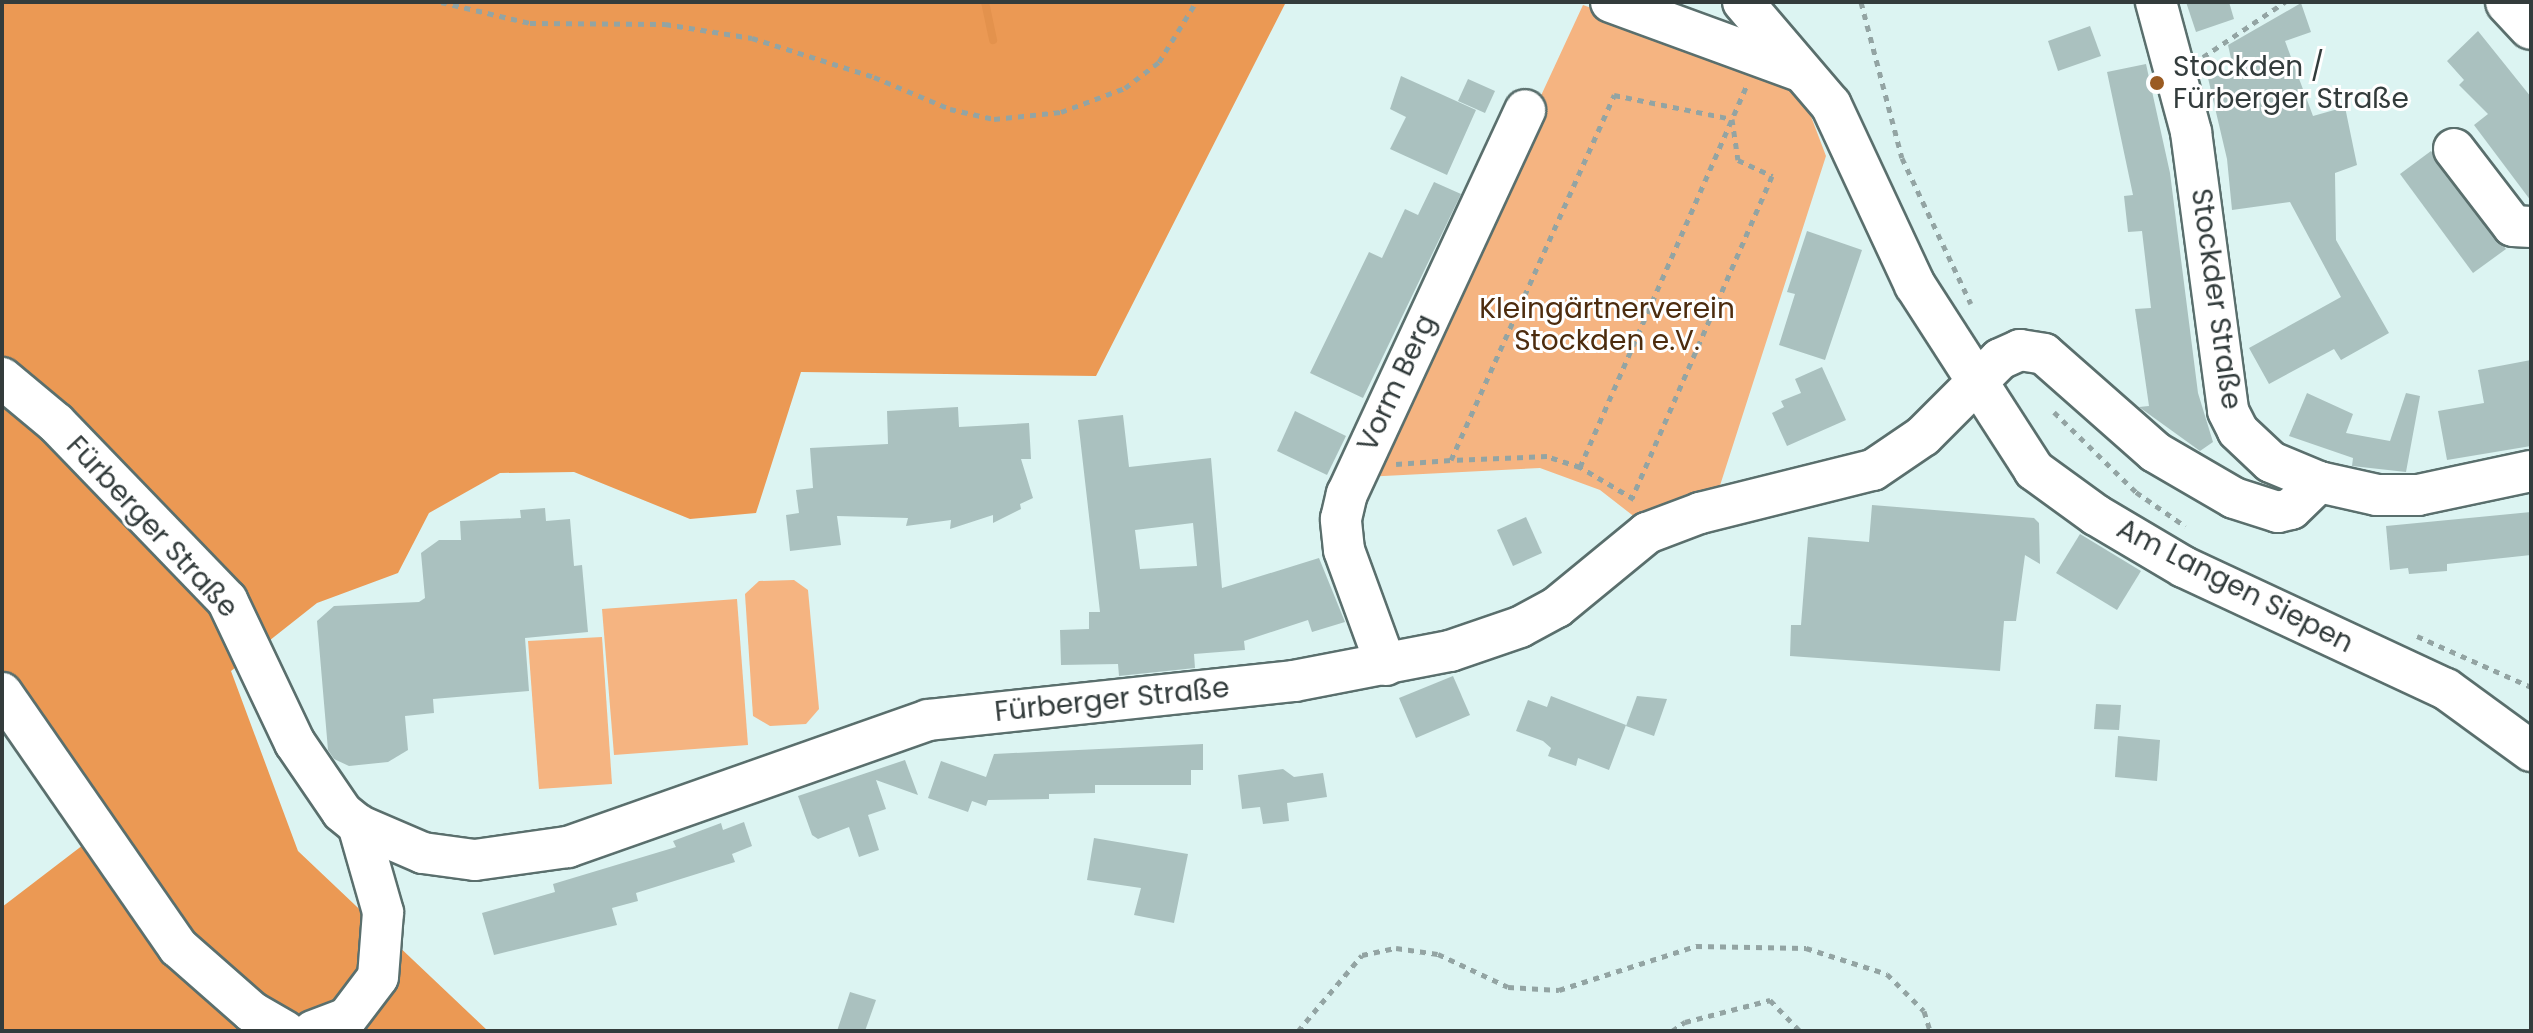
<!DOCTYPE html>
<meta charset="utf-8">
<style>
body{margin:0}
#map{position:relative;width:2533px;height:1033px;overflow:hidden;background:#dcf4f2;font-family:Poppins,sans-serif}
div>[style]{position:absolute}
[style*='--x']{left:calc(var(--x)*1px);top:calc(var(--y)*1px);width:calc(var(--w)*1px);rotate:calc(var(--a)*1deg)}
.green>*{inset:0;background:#f5b481}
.forest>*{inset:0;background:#eb9954}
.stream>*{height:8px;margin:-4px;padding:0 4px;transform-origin:4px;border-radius:4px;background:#e3924d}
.building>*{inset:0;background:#aac1bf}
.path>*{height:5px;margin-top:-2.5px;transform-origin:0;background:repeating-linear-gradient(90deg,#93a4a3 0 6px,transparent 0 12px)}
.roads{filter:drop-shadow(2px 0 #5a6f6d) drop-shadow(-2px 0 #5a6f6d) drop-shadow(0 2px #5a6f6d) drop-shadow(0 -2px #5a6f6d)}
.minor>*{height:40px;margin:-20px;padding:0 20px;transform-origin:20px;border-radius:20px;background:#fff}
.major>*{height:44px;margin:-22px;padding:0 22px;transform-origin:22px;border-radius:22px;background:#fff}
.dots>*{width:22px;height:22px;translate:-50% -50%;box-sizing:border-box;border:4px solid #fff;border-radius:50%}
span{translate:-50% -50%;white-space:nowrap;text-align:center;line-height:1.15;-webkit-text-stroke:6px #fff;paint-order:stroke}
.poi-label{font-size:28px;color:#333c3c}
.left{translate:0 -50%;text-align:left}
.street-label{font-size:28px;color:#333c3c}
.park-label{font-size:28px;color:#4d2c0e}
.frame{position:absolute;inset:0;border:4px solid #333c3c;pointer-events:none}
</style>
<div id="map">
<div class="green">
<div style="clip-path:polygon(1583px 5px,1798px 82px,1826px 156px,1715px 501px,1645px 525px,1600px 490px,1540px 468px,1364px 477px)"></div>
<div style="clip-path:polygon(794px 580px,808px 590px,819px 709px,806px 724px,770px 726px,753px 716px,745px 594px,759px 581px)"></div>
<div style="clip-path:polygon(737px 599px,748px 745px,614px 755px,602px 609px)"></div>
<div style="clip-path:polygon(602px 637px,612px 784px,539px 789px,528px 641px)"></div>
</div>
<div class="forest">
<div style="clip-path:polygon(2px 2px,1286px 2px,1096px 376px,801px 372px,756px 513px,690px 519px,574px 472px,500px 473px,429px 513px,398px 573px,317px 603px,231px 671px,298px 851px,488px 1031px,2px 1031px,2px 907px,100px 832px,2px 703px)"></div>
</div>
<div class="stream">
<div style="--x:985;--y:2;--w:39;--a:78"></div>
</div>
<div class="building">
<div style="clip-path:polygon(2186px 2px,2229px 2px,2234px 19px,2196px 32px)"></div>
<div style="clip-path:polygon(2301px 3px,2311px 32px,2285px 41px,2313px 116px,2345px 107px,2357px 165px,2335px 173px,2336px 240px,2389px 333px,2341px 360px,2334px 349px,2269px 384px,2249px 348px,2341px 297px,2290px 202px,2232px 210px,2227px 159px,2208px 78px,2234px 72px,2228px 45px)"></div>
<div style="clip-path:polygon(2090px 26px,2101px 56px,2058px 71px,2048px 41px)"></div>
<div style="clip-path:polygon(2478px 31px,2531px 97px,2531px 201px,2474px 125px,2488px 114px,2459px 85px,2464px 80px,2447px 61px)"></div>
<div style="clip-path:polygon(2146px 64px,2170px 173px,2198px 393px,2213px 442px,2200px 451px,2139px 407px,2149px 406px,2135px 309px,2151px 308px,2142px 231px,2128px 232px,2124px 196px,2133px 195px,2107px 72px)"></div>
<div style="clip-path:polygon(1401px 76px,1476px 110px,1447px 175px,1390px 149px,1406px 117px,1390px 109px)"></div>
<div style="clip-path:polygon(1468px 79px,1495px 91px,1485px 113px,1458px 101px)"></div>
<div style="clip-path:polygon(2431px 151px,2506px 249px,2473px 273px,2400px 174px)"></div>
<div style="clip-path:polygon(1434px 182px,1461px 194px,1363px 398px,1310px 373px,1369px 252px,1382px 258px,1405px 209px,1418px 215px)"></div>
<div style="clip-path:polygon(1807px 231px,1862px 250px,1825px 360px,1779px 345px,1795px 294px,1787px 292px)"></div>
<div style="clip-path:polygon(2531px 360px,2531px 446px,2447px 460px,2438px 411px,2484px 403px,2478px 370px)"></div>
<div style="clip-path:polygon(1822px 367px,1846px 420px,1787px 446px,1772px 413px,1784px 407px,1781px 401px,1801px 393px,1795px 379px)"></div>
<div style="clip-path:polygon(2307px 393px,2353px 414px,2346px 433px,2390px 441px,2406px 393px,2420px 396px,2406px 472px,2352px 466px,2353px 458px,2289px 436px)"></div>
<div style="clip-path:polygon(958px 407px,959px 427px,1029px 423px,1031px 459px,1021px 459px,1033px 498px,1020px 504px,1021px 509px,993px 523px,993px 515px,950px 529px,951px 520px,906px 526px,908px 518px,837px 516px,841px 545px,790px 551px,786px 515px,799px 513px,796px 490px,813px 488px,810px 448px,888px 444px,887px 411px)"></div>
<div style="clip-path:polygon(1295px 411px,1346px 436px,1327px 475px,1277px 451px)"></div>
<div style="clip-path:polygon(evenodd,1123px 415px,1129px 467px,1211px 458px,1222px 588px,1319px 558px,1345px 622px,1312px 632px,1308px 620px,1244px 641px,1245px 650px,1194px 654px,1195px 668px,1119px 676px,1118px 664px,1061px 665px,1060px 630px,1089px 629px,1089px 612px,1100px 612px,1078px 420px,1123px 415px,1193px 523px,1197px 566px,1140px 569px,1135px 530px,1193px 523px)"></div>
<div style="clip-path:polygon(1872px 505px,2034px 518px,2039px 523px,2040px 564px,2025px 555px,2016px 621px,2004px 621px,2000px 671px,1790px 656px,1791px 625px,1801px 625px,1808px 537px,1869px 542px)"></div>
<div style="clip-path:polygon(545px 508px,546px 521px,570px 519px,574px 566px,582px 565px,588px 632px,525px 638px,529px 691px,433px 699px,434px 713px,405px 716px,408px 750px,388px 762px,349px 766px,334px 759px,328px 750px,317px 621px,334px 606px,419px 602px,425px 598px,421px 553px,439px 540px,461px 540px,460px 521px,521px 518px,520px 510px)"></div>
<div style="clip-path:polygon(2531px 512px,2531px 555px,2447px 564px,2447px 571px,2409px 574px,2408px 568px,2390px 570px,2386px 526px)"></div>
<div style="clip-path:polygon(1526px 517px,1542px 553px,1513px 566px,1497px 530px)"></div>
<div style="clip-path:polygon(2080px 534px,2141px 571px,2117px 610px,2056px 573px)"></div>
<div style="clip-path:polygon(1453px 676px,1470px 715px,1416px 738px,1399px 698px)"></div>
<div style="clip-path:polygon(1551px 696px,1626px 725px,1609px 770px,1578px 758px,1576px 766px,1548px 756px,1551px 748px,1543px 741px,1516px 731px,1528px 700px,1547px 707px)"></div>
<div style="clip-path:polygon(1637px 696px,1667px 699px,1654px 736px,1626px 726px)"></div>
<div style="clip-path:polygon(2096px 704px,2121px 705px,2119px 730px,2094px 729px)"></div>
<div style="clip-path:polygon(2118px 736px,2160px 740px,2157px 781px,2115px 777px)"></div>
<div style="clip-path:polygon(1203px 744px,1203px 770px,1191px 770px,1191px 785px,1095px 785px,1095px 793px,1049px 794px,1049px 799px,988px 800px,986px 806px,972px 801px,968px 812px,928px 798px,941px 761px,986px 777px,994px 754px)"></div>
<div style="clip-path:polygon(905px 760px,918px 795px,876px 780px,886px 809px,868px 815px,879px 850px,859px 857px,849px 827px,818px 839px,812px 835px,798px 796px)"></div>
<div style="clip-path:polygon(1283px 769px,1294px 777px,1323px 773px,1327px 797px,1287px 803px,1289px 821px,1263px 824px,1260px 807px,1242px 809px,1238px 775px)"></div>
<div style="clip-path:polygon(744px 822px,752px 846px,732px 854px,735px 862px,636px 893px,638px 901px,612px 908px,617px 925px,494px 955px,482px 913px,555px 892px,553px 884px,676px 847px,673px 841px,721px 823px,723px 830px)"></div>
<div style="clip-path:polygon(1094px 838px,1188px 854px,1174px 923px,1134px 915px,1141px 888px,1087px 880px)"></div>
<div style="clip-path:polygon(850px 992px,876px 1000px,865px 1031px,837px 1031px)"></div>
</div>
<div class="path">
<div style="--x:441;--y:2;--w:91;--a:13.3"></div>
<div style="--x:530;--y:23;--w:135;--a:0.4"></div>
<div style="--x:665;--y:24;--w:88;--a:9.1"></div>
<div style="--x:752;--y:38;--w:128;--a:17.7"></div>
<div style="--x:874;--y:77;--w:82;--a:22.8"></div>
<div style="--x:950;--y:109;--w:45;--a:12.8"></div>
<div style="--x:994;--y:119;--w:67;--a:-6"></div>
<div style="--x:1061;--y:112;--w:68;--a:-20.6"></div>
<div style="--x:1125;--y:88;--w:43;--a:-37.4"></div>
<div style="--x:1159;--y:62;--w:70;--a:-58.3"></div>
<div style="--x:1861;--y:2;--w:161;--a:75.3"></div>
<div style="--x:1902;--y:158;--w:161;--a:64.7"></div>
<div style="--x:2203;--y:57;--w:99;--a:-33.9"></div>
<div style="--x:2054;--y:412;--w:115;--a:44.3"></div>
<div style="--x:2136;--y:492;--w:60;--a:34.8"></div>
<div style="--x:1396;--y:464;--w:55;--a:-4.2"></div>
<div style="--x:1580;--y:467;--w:35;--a:-162"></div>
<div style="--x:1547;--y:456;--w:96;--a:177.6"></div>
<div style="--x:1451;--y:460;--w:400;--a:-65.9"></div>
<div style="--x:1614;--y:95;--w:120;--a:11.5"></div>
<div style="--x:1732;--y:119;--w:41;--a:81.7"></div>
<div style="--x:1738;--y:160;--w:38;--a:25"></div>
<div style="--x:1772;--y:176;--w:351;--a:113.5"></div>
<div style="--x:1634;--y:499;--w:63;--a:-149.3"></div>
<div style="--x:1580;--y:467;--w:415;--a:-66.4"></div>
<div style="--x:2417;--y:636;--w:125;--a:24.1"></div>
<div style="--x:1298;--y:1031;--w:99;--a:-49.9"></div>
<div style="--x:1362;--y:955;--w:35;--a:-12"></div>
<div style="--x:1396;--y:948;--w:42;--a:8.1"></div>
<div style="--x:1438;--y:954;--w:77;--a:25.2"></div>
<div style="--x:1508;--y:987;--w:51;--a:3.4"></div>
<div style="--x:1559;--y:990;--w:144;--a:-17.8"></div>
<div style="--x:1696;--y:946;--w:110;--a:1"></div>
<div style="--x:1806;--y:948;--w:85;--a:17.8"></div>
<div style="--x:1887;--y:974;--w:52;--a:45"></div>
<div style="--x:1924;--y:1011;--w:21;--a:73"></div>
<div style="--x:1672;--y:1031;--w:16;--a:-35"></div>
<div style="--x:1685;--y:1022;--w:88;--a:-14.5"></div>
<div style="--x:1770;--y:1000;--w:43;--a:45.9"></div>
</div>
<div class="roads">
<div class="minor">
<div style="--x:1611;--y:2;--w:203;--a:20.1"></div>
<div style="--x:1743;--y:2;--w:135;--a:49.5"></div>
<div style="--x:1831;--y:105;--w:199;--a:65"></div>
<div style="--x:1915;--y:285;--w:220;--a:57.2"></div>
<div style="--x:2034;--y:470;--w:77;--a:36"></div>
<div style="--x:2096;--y:515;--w:102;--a:30.6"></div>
<div style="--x:2184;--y:567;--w:289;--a:25"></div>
<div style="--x:2446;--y:689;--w:105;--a:36.1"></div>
<div style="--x:2156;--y:2;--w:135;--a:74.9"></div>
<div style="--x:2191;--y:132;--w:281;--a:82.4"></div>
<div style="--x:2228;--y:411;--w:22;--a:63"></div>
<div style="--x:2238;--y:431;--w:45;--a:43.2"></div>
<div style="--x:2271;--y:462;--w:52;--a:22.6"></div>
<div style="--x:2319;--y:482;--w:59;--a:12.6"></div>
<div style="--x:2377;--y:495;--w:41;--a:0"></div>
<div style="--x:2418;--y:495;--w:116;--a:-12"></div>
<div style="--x:2454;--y:149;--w:97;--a:52.5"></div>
<div style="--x:2513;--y:226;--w:18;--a:3"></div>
<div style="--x:2;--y:378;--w:70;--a:39.8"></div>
<div style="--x:56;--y:423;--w:246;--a:46"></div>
<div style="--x:227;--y:600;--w:158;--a:64.6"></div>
<div style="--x:295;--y:743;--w:83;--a:55.7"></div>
<div style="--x:342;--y:812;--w:21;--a:39"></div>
<div style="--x:358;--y:825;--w:71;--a:23.3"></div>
<div style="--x:423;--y:853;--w:52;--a:7.7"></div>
<div style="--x:475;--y:860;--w:94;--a:-8"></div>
<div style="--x:568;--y:847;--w:382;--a:-19.4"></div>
<div style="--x:928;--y:720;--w:368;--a:-6.1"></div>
<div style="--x:1294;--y:681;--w:159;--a:-10.9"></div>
<div style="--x:1450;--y:651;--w:74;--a:-18.9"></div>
<div style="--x:1520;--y:627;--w:42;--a:-28.4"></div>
<div style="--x:1557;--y:607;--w:117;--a:-39.4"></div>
<div style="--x:1647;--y:533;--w:57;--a:-20.7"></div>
<div style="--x:1700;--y:513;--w:178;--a:-14"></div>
<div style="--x:1873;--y:470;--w:60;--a:-34.2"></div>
<div style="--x:1923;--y:436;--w:109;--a:-45"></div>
<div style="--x:2000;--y:359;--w:22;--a:-24"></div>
<div style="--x:2020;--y:350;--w:24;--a:9"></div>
<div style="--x:2044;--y:354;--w:148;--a:41.4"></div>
<div style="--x:2155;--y:452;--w:91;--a:30.2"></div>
<div style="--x:2234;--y:498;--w:46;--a:17.7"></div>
<div style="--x:2278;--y:512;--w:13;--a:-13"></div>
<div style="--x:2291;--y:509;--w:39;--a:-44"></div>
<div style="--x:1386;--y:665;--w:122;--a:-110.1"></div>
<div style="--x:1344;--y:550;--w:31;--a:-96"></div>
<div style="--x:1341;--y:519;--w:26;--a:-77"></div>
<div style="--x:1347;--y:494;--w:423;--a:-65.1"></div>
<div style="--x:2;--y:693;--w:309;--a:55.3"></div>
<div style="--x:178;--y:947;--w:98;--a:41.3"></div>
<div style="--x:252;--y:1012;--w:38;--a:30"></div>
<div style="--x:313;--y:1031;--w:36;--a:-21"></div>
<div style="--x:347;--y:1018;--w:51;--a:-52.9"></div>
<div style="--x:378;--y:977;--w:65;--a:-85.6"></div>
<div style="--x:383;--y:912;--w:91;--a:-106"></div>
</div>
<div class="major">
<div style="--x:2508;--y:2;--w:34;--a:47"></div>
</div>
</div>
<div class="dots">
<div style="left:2157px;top:83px;background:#9a5b22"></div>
</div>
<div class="poi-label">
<span class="left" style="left:2173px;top:83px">Stockden /<br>Fürberger Straße</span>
</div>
<div class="street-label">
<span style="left:2216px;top:299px;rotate:82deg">Stockder Straße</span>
<span style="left:1397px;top:383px;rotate:-65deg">Vorm Berg</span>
<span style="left:152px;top:527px;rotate:47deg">Fürberger Straße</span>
<span style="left:2235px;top:586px;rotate:27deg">Am Langen Siepen</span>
<span style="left:1112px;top:700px;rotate:-6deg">Fürberger Straße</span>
</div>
<div class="park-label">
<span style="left:1607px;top:325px">Kleingärtnerverein<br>Stockden e.V.</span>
</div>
<div class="frame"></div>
</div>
